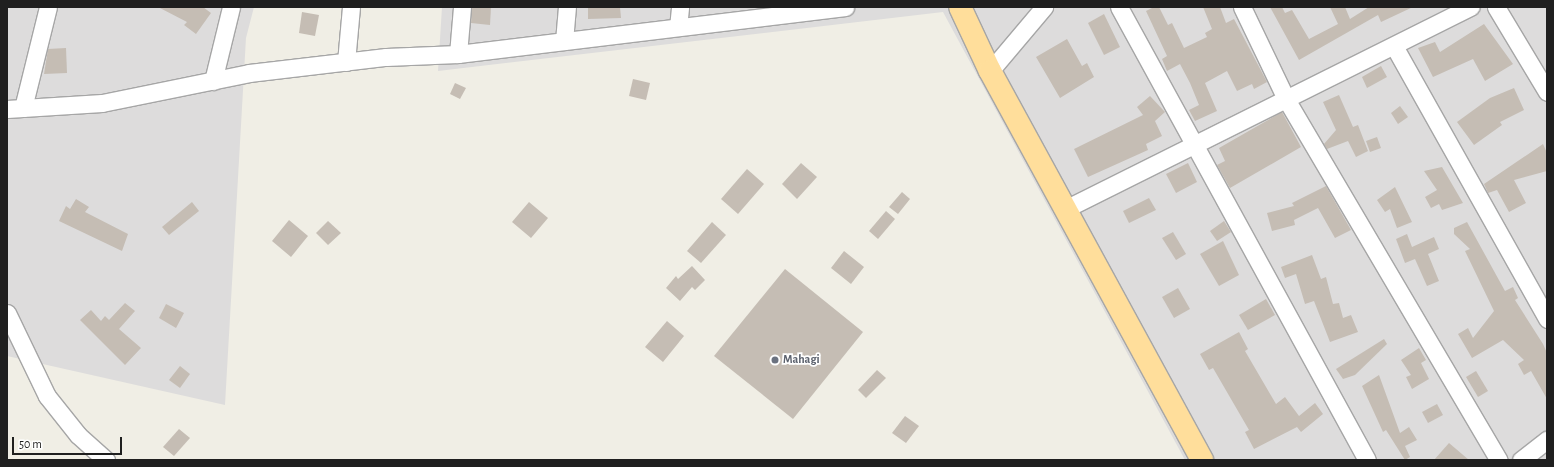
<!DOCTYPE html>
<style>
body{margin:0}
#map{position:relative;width:1554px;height:467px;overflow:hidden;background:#f0eee5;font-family:"Alegreya Sans",sans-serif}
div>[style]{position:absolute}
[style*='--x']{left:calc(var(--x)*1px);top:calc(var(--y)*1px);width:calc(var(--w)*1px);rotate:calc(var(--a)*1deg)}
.residential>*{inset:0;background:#dddcdc}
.building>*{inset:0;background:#c5bdb4}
.roads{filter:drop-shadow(1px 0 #a6a6a6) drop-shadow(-1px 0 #a6a6a6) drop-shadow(0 1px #a6a6a6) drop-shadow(0 -1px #a6a6a6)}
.minor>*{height:17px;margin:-8.5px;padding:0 8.5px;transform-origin:8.5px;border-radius:8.5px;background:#fff}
.major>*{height:22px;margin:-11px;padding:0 11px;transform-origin:11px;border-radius:11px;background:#ffde9b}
.dots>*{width:11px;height:11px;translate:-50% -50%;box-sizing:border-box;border:2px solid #fff;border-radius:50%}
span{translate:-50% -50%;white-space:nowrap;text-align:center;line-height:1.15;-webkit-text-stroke:3.5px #fff;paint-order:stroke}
.worship-label{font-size:12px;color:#5b616d;font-weight:700}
.left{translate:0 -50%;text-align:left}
.frame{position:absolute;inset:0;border:8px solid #1f1f1f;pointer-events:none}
.scale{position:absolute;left:12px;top:437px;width:110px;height:18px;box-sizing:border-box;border:2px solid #1f1f1f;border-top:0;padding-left:5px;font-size:12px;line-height:14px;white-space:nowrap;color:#1f1f1f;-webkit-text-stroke:3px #fff;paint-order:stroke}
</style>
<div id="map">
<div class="residential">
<div style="clip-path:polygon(7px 7px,254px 7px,246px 38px,225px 405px,7px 356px)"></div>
<div style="clip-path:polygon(442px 7px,1547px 7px,1547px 460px,1185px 460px,943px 12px,438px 71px)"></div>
</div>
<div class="building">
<div style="clip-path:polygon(158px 7px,203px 7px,211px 13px,196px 34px,184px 25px,187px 22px)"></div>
<div style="clip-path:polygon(472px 7px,491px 7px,490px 25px,471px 23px)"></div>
<div style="clip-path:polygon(588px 7px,620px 7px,621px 18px,588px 19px)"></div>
<div style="clip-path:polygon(1154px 7px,1159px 7px,1168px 25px,1172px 23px,1184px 48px,1207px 37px,1205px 33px,1212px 29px,1203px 7px,1220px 7px,1226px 23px,1234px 19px,1267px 82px,1254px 89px,1252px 84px,1237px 91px,1227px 71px,1205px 83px,1217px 111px,1195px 121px,1189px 110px,1199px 105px,1190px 83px,1180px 64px,1167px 71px,1162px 59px,1167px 56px,1146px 11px)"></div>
<div style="clip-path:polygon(1270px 7px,1282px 7px,1285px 13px,1292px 10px,1309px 39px,1338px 24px,1330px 7px,1345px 7px,1350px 19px,1369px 7px,1413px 7px,1381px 22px,1378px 15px,1299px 60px)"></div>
<div style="clip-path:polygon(302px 12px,319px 15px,315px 36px,299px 33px)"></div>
<div style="clip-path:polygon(1104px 14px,1120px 47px,1104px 55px,1088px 23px)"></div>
<div style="clip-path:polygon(1484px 24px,1513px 64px,1485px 81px,1473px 59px,1433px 77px,1418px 48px,1435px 42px,1440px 52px)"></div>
<div style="clip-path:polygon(1067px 39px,1082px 66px,1087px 63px,1094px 77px,1060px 98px,1036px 57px)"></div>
<div style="clip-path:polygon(66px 48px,67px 73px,44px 74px,48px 49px)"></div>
<div style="clip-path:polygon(1381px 66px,1387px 77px,1367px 88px,1362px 77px)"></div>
<div style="clip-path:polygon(633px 79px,650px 83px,646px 100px,629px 96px)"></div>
<div style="clip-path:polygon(455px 83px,466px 88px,460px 99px,450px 94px)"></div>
<div style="clip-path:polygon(1514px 88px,1524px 110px,1500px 122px,1502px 125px,1474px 145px,1457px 122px,1490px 98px)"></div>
<div style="clip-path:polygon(1339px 95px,1353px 127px,1358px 125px,1368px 151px,1356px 157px,1348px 141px,1327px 149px,1324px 144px,1336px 130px,1323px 102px)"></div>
<div style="clip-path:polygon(1150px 96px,1165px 112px,1155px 121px,1162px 136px,1146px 144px,1148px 150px,1088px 177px,1074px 149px,1143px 115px,1137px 107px)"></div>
<div style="clip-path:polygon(1400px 106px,1408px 117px,1398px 124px,1391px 113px)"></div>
<div style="clip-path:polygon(1282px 112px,1301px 147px,1230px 188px,1217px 165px,1225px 161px,1219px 148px)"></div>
<div style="clip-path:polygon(1377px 137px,1381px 148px,1370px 152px,1366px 141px)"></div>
<div style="clip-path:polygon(1543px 144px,1547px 153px,1547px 171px,1514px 180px,1526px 203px,1509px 212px,1497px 190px,1488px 193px,1484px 184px)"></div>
<div style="clip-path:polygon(801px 163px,817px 177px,797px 199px,782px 184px)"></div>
<div style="clip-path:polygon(1188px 163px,1197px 182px,1176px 193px,1166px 174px)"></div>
<div style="clip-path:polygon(1442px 167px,1463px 203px,1442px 210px,1439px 204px,1431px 208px,1425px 197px,1437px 190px,1424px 171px)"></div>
<div style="clip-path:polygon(747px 169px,764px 184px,738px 214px,721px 199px)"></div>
<div style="clip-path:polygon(1326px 186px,1351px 230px,1335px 238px,1318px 208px,1294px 220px,1295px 225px,1272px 231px,1267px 213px,1294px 206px,1292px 203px)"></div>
<div style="clip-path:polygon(1395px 187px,1412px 222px,1397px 228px,1390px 209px,1385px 212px,1377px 200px)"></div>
<div style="clip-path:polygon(902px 192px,910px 199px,898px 214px,889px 207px)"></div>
<div style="clip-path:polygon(1149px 198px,1156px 210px,1129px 223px,1123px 211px)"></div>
<div style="clip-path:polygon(76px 199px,89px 207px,85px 212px,128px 234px,122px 251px,59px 221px,66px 206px,70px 209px)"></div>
<div style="clip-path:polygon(192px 202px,199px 211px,169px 235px,162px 227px)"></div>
<div style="clip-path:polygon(529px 202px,548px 218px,531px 238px,512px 222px)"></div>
<div style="clip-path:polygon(886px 211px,895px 219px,878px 239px,869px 231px)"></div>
<div style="clip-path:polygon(289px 220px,308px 236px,291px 257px,272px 241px)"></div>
<div style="clip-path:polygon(328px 221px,341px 233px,328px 245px,316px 233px)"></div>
<div style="clip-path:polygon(1224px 221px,1231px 232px,1217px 241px,1210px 231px)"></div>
<div style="clip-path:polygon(712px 222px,726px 235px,701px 263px,687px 251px)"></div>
<div style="clip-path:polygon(1467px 222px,1505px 291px,1513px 287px,1518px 298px,1515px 300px,1543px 344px,1547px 353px,1547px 399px,1531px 371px,1524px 375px,1518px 364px,1524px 360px,1503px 340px,1472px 358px,1458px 334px,1468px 328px,1473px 338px,1494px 311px,1465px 251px,1470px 249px,1454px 234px,1454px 228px)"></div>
<div style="clip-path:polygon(1173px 232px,1186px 254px,1176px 260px,1162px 238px)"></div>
<div style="clip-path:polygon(1407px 234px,1412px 247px,1434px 237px,1439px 249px,1428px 254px,1439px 281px,1427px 286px,1415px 259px,1405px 263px,1396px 239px)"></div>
<div style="clip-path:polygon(1223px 241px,1239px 275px,1219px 286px,1200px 254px)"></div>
<div style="clip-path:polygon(844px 251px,864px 267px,851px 284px,831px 268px)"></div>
<div style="clip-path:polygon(1312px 255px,1321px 279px,1326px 277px,1333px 304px,1339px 303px,1343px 318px,1351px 315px,1358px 332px,1330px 342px,1314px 301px,1305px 304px,1296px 274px,1285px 278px,1281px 267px)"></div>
<div style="clip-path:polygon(692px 266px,705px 280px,695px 290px,692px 287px,680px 301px,666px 288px,676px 276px,678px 279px)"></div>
<div style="clip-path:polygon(785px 269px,863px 332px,793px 419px,714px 356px)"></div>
<div style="clip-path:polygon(1178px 288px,1190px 309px,1174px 318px,1162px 297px)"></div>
<div style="clip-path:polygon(1266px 299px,1275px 315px,1248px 330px,1239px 315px)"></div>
<div style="clip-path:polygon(125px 303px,135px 311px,119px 329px,141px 348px,125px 365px,80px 320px,91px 310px,101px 321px,105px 316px,109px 320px)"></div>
<div style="clip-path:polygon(166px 304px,184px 313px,176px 328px,159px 318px)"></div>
<div style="clip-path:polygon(667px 321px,684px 336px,663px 362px,645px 347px)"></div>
<div style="clip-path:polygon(1239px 332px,1248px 349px,1245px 351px,1276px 404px,1285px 397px,1299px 416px,1315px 403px,1323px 414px,1301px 432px,1297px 427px,1254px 449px,1245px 432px,1249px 430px,1213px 368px,1209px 370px,1200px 354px)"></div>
<div style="clip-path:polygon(1384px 339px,1387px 344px,1355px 375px,1343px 379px,1336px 369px)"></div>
<div style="clip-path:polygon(1419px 348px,1426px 360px,1421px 363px,1429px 379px,1412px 389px,1406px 377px,1411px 375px,1401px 360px)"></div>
<div style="clip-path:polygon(180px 366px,190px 374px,180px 388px,169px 380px)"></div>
<div style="clip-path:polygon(877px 370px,886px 378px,866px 398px,858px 390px)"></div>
<div style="clip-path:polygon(1476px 371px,1488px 391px,1478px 397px,1466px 377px)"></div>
<div style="clip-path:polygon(1379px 375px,1400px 433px,1409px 427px,1417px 440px,1405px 446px,1410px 457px,1405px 460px,1386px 430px,1383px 432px,1362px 386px)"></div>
<div style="clip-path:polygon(1437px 404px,1443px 415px,1428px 423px,1422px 412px)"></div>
<div style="clip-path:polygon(905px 416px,919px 426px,906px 443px,892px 433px)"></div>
<div style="clip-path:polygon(179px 429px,190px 438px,174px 456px,163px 447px)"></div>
<div style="clip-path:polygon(1449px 443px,1469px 460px,1434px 460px)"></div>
</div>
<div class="roads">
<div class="minor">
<div style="--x:1119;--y:7;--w:516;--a:61.3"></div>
<div style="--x:1242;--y:7;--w:102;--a:64.4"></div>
<div style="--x:1286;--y:99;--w:419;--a:59.5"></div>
<div style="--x:1496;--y:7;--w:99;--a:59"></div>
<div style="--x:678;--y:27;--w:20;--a:-84"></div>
<div style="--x:564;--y:41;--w:34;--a:-85"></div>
<div style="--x:1394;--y:46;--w:313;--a:60.7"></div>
<div style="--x:458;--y:54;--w:47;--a:-85.1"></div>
<div style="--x:346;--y:62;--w:55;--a:-84.8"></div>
<div style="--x:990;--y:71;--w:84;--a:-49.8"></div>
<div style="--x:213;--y:81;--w:76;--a:-76.3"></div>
<div style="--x:23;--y:108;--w:104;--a:-76.1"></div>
<div style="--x:7;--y:109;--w:95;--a:-3.6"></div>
<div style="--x:102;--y:103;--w:150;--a:-11.5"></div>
<div style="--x:249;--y:73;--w:138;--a:-6.7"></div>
<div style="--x:386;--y:57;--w:72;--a:-2.4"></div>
<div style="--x:458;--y:54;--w:390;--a:-6.9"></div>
<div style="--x:1067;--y:208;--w:451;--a:-26.5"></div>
<div style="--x:7;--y:313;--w:92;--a:64.3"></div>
<div style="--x:47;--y:396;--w:50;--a:51.5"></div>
<div style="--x:78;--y:435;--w:38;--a:42"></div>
<div style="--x:1521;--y:460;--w:33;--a:-38"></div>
</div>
<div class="major">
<div style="--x:960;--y:7;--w:71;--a:64.9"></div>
<div style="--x:990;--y:71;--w:443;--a:61.4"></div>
</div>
</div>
<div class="dots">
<div style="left:775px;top:360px;background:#6b7280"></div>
</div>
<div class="worship-label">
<span class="left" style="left:783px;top:360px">Mahagi</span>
</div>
<div class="frame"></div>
<div class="scale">50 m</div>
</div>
